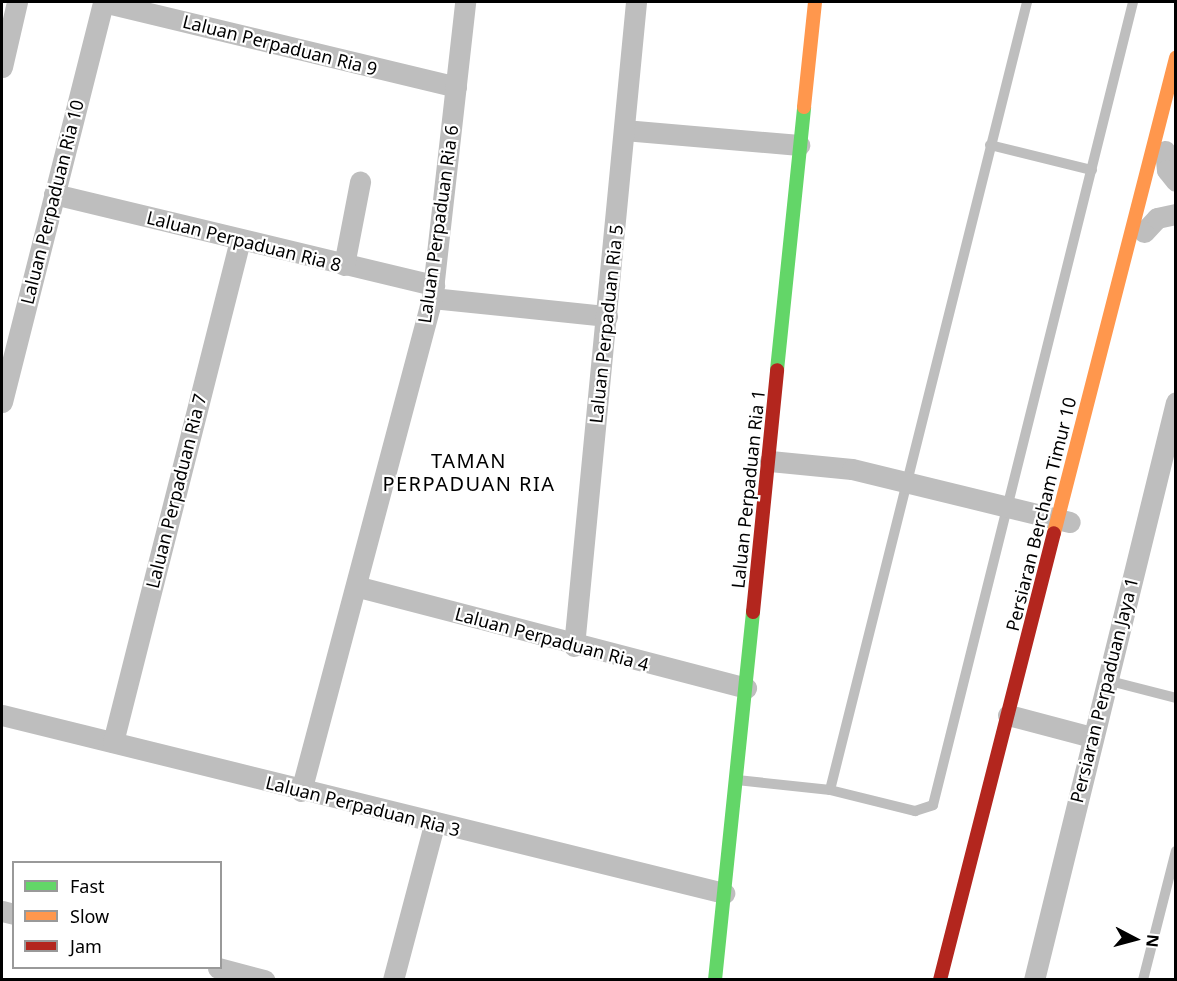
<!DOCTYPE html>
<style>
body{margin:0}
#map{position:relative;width:1177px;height:981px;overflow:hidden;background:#fff;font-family:"Noto Sans",sans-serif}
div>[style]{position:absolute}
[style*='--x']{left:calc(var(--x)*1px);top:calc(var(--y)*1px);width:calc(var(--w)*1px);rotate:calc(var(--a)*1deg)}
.lane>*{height:10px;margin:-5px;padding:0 5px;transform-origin:5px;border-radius:5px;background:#bebebe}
.street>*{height:21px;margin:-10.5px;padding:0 10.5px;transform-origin:10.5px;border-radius:10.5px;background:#bebebe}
.fast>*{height:14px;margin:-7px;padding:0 7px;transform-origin:7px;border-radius:7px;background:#63d668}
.slow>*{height:14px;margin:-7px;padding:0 7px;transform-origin:7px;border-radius:7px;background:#ff974d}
.jam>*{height:14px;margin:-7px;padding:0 7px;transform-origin:7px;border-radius:7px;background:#b3261e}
span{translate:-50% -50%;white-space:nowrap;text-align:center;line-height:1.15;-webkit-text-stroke:4.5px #fff;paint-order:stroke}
.street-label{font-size:18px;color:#000}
.neighbourhood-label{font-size:20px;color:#000;letter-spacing:1.5px}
.frame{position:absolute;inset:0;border:3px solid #000;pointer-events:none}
.legend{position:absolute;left:12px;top:861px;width:210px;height:108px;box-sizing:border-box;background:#fff;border:2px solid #999;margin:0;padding:8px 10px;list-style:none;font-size:18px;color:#000}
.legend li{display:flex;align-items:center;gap:12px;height:30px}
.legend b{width:30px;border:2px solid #999}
.north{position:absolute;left:1105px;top:909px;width:60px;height:60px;-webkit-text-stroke:4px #fff;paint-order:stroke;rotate:96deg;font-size:16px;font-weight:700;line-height:24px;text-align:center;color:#000}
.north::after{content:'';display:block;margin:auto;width:21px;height:27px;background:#000;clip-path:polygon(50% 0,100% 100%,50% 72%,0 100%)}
</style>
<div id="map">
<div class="lane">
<div style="--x:990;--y:145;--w:105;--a:13.8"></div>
<div style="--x:1106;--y:680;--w:72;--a:14.4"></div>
<div style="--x:737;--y:780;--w:94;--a:6.1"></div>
<div style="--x:830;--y:790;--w:88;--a:13.9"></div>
<div style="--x:915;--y:811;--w:19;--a:-18"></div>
<div style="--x:933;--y:805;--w:828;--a:-76.01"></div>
<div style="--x:830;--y:790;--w:812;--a:-75.96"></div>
<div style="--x:1143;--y:980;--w:133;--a:-75.7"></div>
</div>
<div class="street">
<div style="--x:103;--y:2;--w:363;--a:13.5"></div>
<div style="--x:2;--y:67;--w:67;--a:-77"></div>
<div style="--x:624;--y:130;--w:176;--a:4.9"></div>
<div style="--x:1165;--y:151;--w:19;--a:84"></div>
<div style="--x:1167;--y:170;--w:14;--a:51"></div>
<div style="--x:54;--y:194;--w:391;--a:13.5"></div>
<div style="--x:1144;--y:232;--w:19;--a:-47"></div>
<div style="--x:1157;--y:218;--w:19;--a:-12"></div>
<div style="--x:344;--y:265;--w:85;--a:-79.1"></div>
<div style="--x:432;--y:298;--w:176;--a:5.9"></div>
<div style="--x:2;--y:402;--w:413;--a:-75.8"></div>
<div style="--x:770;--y:461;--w:82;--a:5.6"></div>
<div style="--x:852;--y:469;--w:224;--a:13.7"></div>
<div style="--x:359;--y:587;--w:400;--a:14.6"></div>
<div style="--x:574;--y:646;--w:647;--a:-84.5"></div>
<div style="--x:2;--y:715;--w:744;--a:13.85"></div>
<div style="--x:1008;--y:715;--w:86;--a:14.8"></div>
<div style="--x:113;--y:742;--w:518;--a:-75.8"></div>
<div style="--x:301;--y:791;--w:510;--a:-75.12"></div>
<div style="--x:432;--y:298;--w:298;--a:-83.6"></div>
<div style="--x:2;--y:911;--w:12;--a:14"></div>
<div style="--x:218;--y:968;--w:48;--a:14.6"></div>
<div style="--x:393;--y:980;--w:160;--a:-75.2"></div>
<div style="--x:1034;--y:980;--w:595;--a:-76.2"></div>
</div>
<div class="fast">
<div style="--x:777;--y:370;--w:264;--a:-84.1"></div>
<div style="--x:715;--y:980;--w:370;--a:-84.1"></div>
</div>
<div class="slow">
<div style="--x:804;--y:107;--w:106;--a:-84"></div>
<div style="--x:1054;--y:533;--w:491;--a:-75.6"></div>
</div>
<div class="jam">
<div style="--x:753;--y:612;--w:243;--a:-84.3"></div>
<div style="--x:940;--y:980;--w:461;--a:-75.7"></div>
</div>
<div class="street-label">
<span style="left:280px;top:45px;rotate:14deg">Laluan Perpaduan Ria 9</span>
<span style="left:52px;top:202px;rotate:-76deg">Laluan Perpaduan Ria 10</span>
<span style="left:438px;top:224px;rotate:-82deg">Laluan Perpaduan Ria 6</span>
<span style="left:244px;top:241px;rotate:14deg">Laluan Perpaduan Ria 8</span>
<span style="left:606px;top:324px;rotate:-84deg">Laluan Perpaduan Ria 5</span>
<span style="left:748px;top:489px;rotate:-84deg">Laluan Perpaduan Ria 1</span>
<span style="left:176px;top:491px;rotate:-76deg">Laluan Perpaduan Ria 7</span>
<span style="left:1041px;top:514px;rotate:-76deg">Persiaran Bercham Timur 10</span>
<span style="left:552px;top:639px;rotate:15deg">Laluan Perpaduan Ria 4</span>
<span style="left:1104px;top:690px;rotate:-76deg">Persiaran Perpaduan Jaya 1</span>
<span style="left:363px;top:806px;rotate:14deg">Laluan Perpaduan Ria 3</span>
</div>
<div class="neighbourhood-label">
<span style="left:469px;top:472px">TAMAN<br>PERPADUAN RIA</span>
</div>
<div class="frame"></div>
<ul class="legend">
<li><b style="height:8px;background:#63d668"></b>Fast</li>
<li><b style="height:8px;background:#ff974d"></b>Slow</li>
<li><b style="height:8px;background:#b3261e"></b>Jam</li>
</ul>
<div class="north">N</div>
</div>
